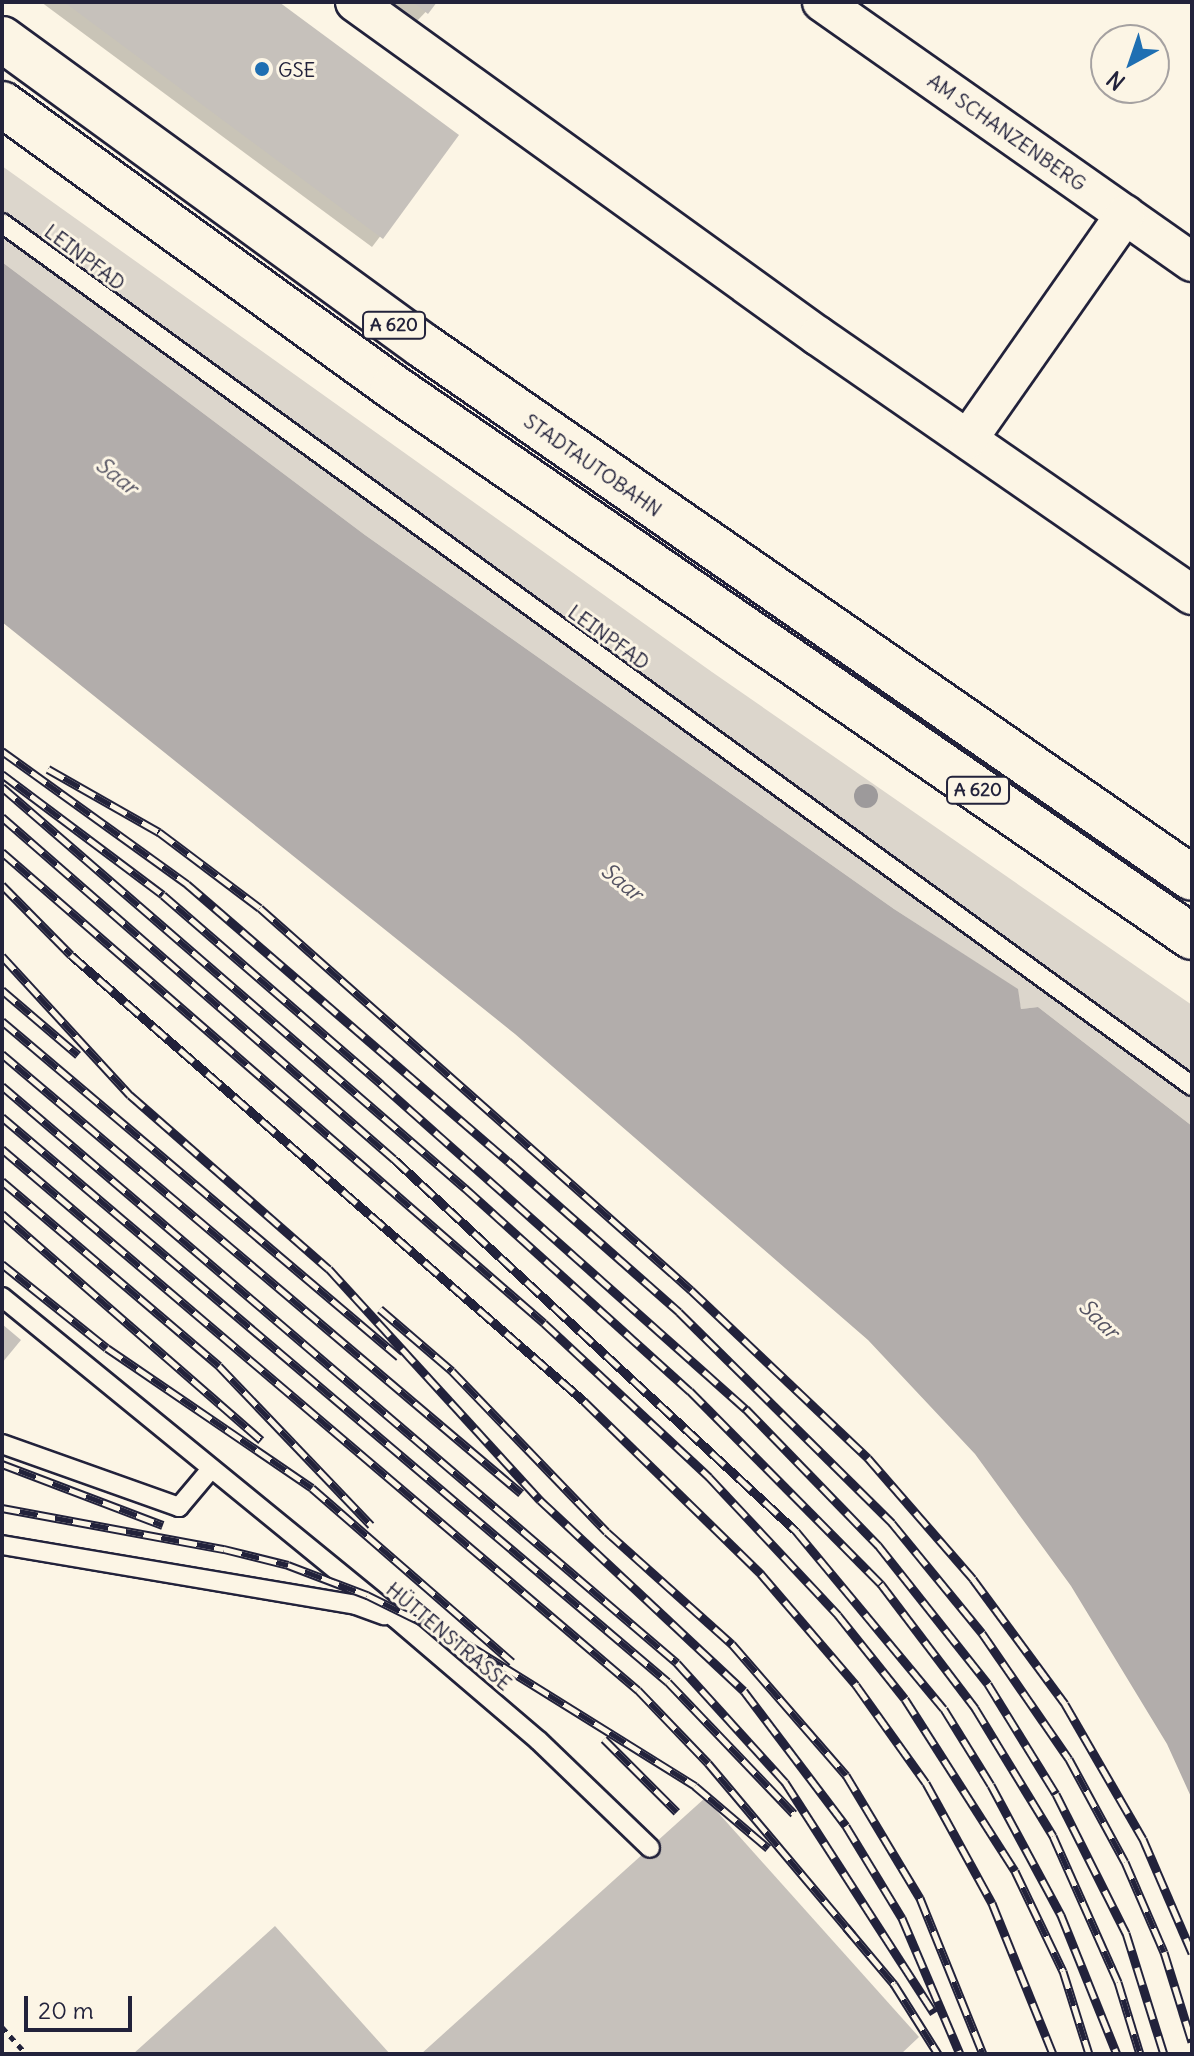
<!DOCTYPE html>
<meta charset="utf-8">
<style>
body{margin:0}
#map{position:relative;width:1194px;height:2056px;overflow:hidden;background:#fcf5e5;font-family:Delius,sans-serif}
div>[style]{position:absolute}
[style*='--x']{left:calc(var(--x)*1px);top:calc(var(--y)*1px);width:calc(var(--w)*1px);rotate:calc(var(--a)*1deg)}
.green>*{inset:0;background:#dcd6cc}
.water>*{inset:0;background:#b2adab}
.shadow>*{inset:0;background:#0003}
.building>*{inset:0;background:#c6c1bb}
.path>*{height:5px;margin-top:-2.5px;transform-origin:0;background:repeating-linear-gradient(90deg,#22223b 0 6px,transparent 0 12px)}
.roads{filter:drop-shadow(2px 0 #22223b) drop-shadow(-2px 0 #22223b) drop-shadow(0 2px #22223b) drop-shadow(0 -2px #22223b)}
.service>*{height:18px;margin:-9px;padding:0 9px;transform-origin:9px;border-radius:9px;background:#fcf5e5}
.minor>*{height:38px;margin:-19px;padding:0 19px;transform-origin:19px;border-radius:19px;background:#fcf5e5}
.motorway>*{height:44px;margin:-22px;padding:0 22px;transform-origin:22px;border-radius:22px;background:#fcf5e5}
.rail>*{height:9px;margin-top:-4.5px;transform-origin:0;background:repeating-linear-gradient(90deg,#fcf5e5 0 18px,#22223b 0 36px);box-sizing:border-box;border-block:2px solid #22223b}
.trees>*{width:24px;height:24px;margin:-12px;border-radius:50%;background:#9d9a9b}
.dots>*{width:22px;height:22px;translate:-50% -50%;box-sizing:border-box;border:4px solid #fcf5e5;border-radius:50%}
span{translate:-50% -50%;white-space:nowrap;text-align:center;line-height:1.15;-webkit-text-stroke:6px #fcf5e5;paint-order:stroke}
.shield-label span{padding:2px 6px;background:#fcf5e5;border:2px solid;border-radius:6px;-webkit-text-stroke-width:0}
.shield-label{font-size:18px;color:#22223b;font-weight:700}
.poi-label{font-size:20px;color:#22223b}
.left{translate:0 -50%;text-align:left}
.street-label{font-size:20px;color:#22223b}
.water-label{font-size:22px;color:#545362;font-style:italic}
.frame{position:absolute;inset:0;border:4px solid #22223b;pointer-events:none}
.north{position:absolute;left:1090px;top:24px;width:80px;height:80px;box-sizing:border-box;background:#fcf5e5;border:2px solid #a5a1a1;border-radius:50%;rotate:220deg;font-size:22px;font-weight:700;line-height:32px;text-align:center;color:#22223b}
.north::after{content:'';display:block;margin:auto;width:28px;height:36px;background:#1f6fb2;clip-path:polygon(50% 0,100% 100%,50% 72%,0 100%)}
.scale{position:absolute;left:24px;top:1996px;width:108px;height:36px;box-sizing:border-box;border:4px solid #22223b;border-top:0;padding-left:10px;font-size:24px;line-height:28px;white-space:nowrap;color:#22223b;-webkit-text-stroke:6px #fcf5e5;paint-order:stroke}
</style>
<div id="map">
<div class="green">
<div style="clip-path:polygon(2px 166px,712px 672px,1192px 1005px,1192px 1126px,1038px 1007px,1021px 1009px,1017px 989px,894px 909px,365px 535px,2px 262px)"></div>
</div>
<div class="water">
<div style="clip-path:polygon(2px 262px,365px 535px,894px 909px,1018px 989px,1021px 1009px,1038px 1007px,1192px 1126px,1192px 1799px,1167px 1744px,1071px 1586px,975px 1454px,868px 1340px,515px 1034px,2px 622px)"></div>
</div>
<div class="shadow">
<div style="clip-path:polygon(41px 2px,276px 2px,457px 136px,372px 247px)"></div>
<div style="clip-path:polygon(352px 2px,435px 2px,401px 38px)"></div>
</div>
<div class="building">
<div style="clip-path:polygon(64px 2px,279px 2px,459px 135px,383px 239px)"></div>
<div style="clip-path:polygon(413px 2px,437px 2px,428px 14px)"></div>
<div style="clip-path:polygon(2px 1324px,21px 1340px,2px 1363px)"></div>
<div style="clip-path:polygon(705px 1798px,919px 2037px,901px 2054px,421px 2054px)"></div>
<div style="clip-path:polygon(275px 1926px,390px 2054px,133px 2054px)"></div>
</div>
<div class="path">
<div style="--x:2;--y:2027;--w:36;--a:48"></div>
</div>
<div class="roads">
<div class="service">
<div style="--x:2;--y:223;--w:1470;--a:35.95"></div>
<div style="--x:2;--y:1297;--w:507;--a:39.24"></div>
<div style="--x:395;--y:1618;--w:189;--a:40.5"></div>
<div style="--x:539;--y:1741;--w:154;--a:43.9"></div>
<div style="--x:2;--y:1444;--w:188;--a:19.6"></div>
<div style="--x:179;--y:1507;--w:50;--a:-49.9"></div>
<div style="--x:2;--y:1545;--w:359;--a:9.6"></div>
<div style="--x:356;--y:1605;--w:30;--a:20"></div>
</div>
<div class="minor">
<div style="--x:355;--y:2;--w:571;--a:35.81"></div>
<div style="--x:818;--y:336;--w:455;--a:34.7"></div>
<div style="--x:822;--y:2;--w:452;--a:35.1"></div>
<div style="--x:968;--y:439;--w:274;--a:-55"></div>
</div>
<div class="motorway">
<div style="--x:2;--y:39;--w:520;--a:36.08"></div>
<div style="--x:422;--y:345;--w:936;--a:34.69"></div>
<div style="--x:2;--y:104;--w:483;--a:35.9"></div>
<div style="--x:393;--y:387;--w:970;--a:34.54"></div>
</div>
</div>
<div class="rail">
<div style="--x:2;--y:751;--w:228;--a:35.7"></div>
<div style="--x:187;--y:884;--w:424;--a:40.8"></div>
<div style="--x:508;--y:1161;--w:228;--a:41.4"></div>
<div style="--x:679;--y:1312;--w:300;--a:44.7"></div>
<div style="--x:892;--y:1523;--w:142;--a:50.7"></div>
<div style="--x:982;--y:1633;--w:153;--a:55.4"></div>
<div style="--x:1069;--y:1759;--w:117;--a:61.5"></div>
<div style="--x:1125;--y:1862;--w:98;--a:66.6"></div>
<div style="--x:1164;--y:1952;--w:94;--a:72.7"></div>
<div style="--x:48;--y:769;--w:128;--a:29.6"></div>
<div style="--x:159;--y:832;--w:126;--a:37"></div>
<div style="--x:260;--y:908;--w:576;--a:41.55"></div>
<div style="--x:691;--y:1290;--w:244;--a:43.5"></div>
<div style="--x:868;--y:1458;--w:160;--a:49"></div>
<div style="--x:973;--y:1579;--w:155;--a:53.6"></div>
<div style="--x:1065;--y:1704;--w:156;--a:60"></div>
<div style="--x:1143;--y:1839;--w:124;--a:66.7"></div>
<div style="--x:2;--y:774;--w:201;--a:36.9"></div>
<div style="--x:163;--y:895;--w:289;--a:40.9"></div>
<div style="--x:381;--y:1084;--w:489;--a:41.7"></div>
<div style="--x:746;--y:1409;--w:190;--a:45.9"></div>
<div style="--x:878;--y:1545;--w:177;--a:51.6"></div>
<div style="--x:988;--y:1684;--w:129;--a:58.3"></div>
<div style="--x:1056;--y:1794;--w:156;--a:63.3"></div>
<div style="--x:1126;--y:1933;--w:127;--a:72.6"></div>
<div style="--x:2;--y:787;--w:613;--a:40.9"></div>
<div style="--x:465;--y:1188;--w:303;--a:42.1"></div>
<div style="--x:690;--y:1391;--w:272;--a:45.3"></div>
<div style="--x:881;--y:1584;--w:156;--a:52.8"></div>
<div style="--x:975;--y:1708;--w:150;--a:58.6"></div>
<div style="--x:1053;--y:1836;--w:160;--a:66"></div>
<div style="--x:1118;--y:1982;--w:75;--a:73"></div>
<div style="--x:2;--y:817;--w:520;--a:41.1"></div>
<div style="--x:394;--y:1159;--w:548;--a:42.78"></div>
<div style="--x:796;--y:1531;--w:231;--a:50.3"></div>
<div style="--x:944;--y:1709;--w:89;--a:58.3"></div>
<div style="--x:991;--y:1785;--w:148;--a:61.7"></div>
<div style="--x:1061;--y:1915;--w:150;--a:68.1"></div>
<div style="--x:2;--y:852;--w:718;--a:40.99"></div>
<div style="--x:544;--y:1323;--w:226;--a:43"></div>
<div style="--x:709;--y:1477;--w:189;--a:46.9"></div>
<div style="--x:838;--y:1615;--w:107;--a:51.4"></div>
<div style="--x:905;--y:1699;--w:204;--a:57.4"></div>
<div style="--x:1015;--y:1871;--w:111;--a:64.4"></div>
<div style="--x:1063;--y:1971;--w:87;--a:72.6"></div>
<div style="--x:2;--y:885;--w:98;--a:45.4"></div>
<div style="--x:71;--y:955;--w:680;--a:41"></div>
<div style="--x:584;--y:1401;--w:248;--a:44.3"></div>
<div style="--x:761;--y:1574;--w:146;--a:49.4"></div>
<div style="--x:856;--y:1685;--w:120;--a:54.5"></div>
<div style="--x:926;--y:1783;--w:137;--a:61.2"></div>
<div style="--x:992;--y:1903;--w:163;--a:68"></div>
<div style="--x:2;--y:956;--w:189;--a:47.4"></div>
<div style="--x:130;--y:1095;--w:264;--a:41.2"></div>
<div style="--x:329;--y:1269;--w:313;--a:47.6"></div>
<div style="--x:540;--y:1500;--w:279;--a:43.1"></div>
<div style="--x:744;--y:1691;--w:169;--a:52.9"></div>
<div style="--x:846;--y:1826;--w:108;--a:58.7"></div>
<div style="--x:902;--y:1918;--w:148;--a:66.9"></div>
<div style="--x:2;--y:990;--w:100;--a:40.5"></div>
<div style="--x:2;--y:1021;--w:520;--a:40.24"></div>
<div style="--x:2;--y:1054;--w:680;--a:40.23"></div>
<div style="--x:2;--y:1086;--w:888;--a:40.52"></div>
<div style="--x:677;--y:1663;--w:161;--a:47.8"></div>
<div style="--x:785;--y:1782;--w:275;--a:57.2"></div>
<div style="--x:2;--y:1117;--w:873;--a:40.31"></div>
<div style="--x:668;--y:1682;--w:182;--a:46.3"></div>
<div style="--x:2;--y:1149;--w:835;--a:40.39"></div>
<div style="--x:638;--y:1690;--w:101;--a:46.2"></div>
<div style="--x:708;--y:1763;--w:225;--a:49.9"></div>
<div style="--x:2;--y:1181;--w:285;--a:40.4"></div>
<div style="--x:219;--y:1366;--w:220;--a:46.3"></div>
<div style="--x:2;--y:1214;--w:344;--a:41.1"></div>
<div style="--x:2;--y:1264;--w:134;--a:38.7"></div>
<div style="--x:107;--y:1348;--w:248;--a:34.3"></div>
<div style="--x:312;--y:1488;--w:265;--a:41"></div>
<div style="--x:380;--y:1309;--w:95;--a:40.7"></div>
<div style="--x:452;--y:1371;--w:223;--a:46.1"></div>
<div style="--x:607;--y:1532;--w:168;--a:41.9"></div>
<div style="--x:732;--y:1644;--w:174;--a:49"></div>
<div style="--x:846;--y:1775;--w:144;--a:59"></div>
<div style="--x:920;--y:1898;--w:168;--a:68"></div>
<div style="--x:2;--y:1464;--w:172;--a:20.8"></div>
<div style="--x:2;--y:1508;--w:226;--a:10.5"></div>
<div style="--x:224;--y:1549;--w:66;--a:14"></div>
<div style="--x:288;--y:1565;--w:85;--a:20.8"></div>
<div style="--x:367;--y:1595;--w:117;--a:26.3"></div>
<div style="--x:472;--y:1647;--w:263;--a:31.9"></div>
<div style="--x:695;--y:1786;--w:96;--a:40.3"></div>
<div style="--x:604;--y:1739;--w:103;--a:45"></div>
<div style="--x:846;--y:1927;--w:75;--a:49.9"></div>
<div style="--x:894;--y:1984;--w:83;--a:57.8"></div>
</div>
<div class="trees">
<div style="left:866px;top:796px"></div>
</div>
<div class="dots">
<div style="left:262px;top:69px;background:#1f6fb2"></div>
</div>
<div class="shield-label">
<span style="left:394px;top:325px">A 620</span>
<span style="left:978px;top:790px">A 620</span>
</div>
<div class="poi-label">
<span class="left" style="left:278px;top:69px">GSE</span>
</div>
<div class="street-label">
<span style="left:1007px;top:132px;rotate:35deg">AM SCHANZENBERG</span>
<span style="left:85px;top:257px;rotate:37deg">LEINPFAD</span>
<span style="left:593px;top:465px;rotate:35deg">STADTAUTOBAHN</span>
<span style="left:609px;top:637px;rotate:36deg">LEINPFAD</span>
<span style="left:449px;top:1636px;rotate:40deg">HÜTTENSTRASSE</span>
</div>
<div class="water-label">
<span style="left:117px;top:476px;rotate:38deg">Saar</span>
<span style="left:622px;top:882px;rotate:39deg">Saar</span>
<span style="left:1099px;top:1319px;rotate:44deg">Saar</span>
</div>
<div class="frame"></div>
<div class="north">N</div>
<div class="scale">20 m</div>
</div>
